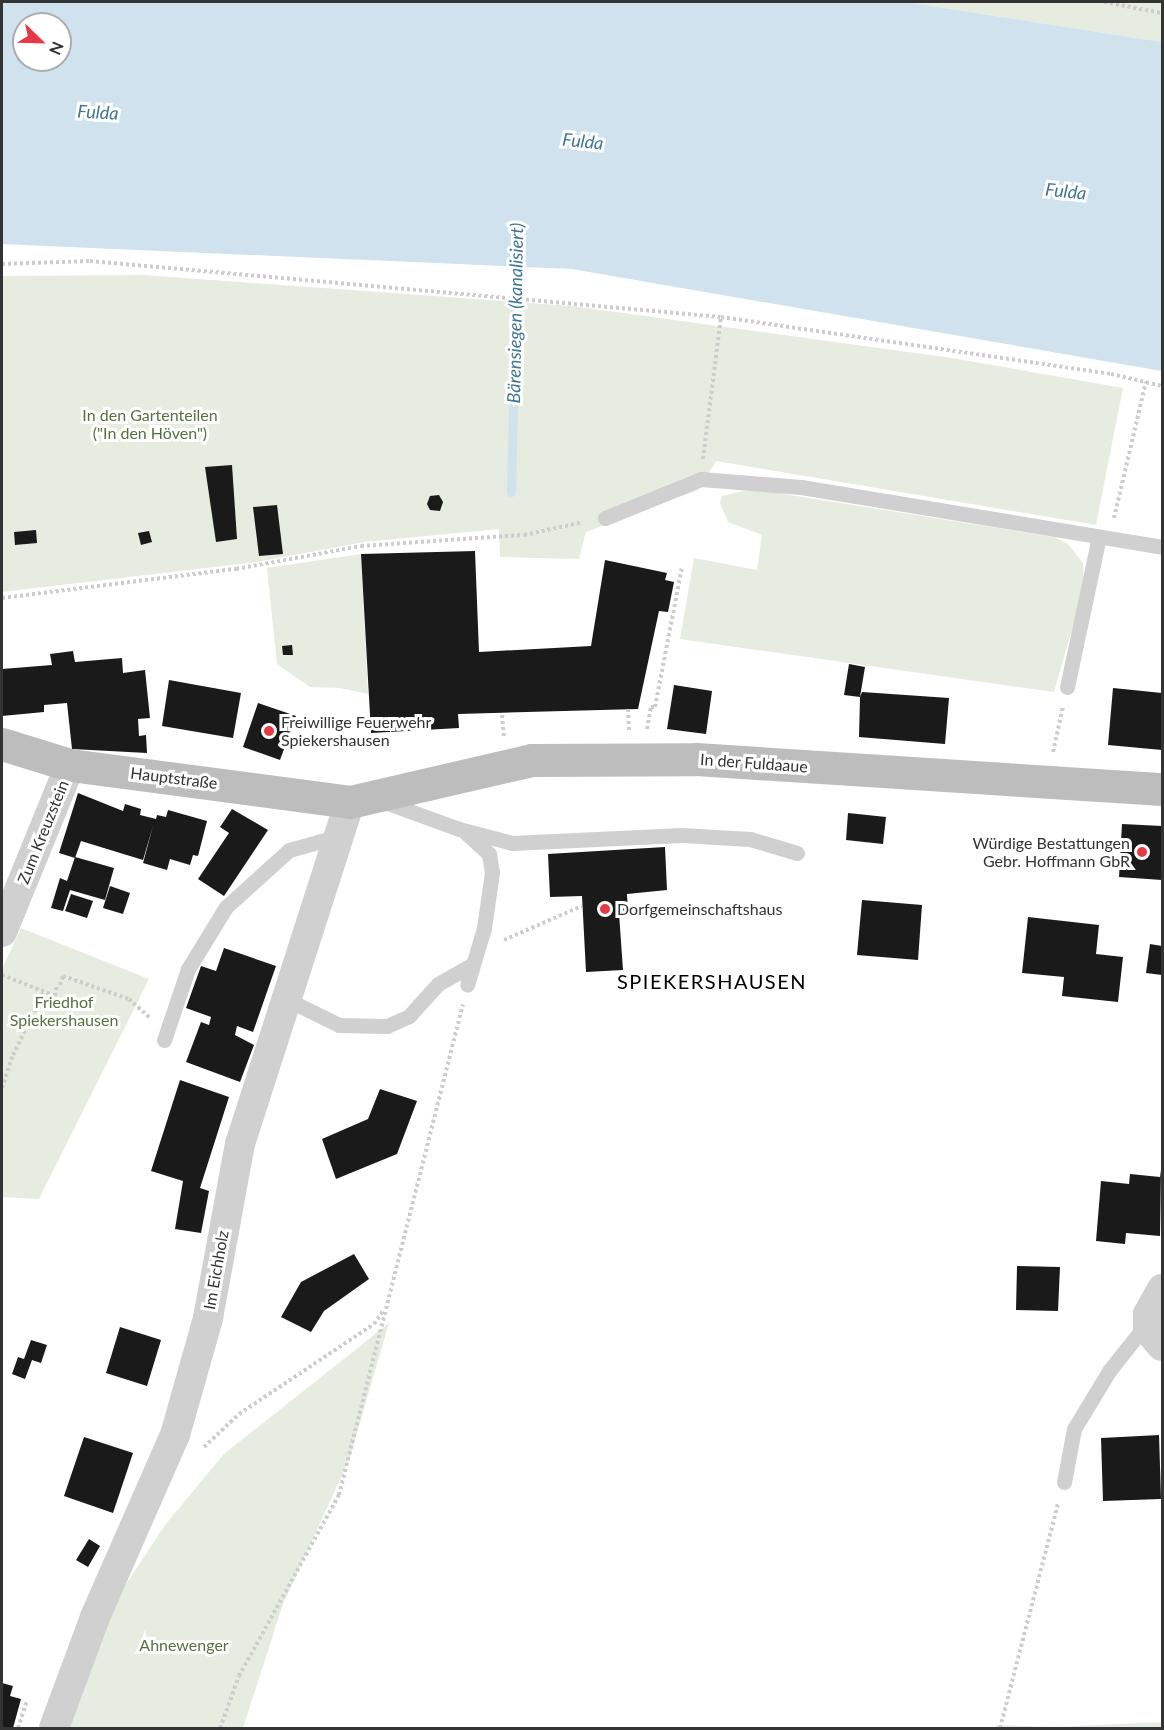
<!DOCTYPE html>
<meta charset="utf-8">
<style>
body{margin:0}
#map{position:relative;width:1164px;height:1730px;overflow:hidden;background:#fff;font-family:Lato,sans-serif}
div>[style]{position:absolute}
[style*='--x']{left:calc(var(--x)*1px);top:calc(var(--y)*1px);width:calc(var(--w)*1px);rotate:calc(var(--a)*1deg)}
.green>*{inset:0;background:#e6ecdf}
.water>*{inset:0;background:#cfe2ee}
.stream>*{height:9px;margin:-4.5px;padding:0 4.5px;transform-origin:4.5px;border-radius:4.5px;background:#cfe2ee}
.building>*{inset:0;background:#1a1a1a}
.path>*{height:4px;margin-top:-2px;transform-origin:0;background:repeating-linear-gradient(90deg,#cdcdcd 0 3px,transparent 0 6px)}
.lane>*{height:15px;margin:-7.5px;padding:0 7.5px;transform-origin:7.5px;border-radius:7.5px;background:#d0d0d0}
.street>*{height:30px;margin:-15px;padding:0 15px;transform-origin:15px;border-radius:15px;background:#d0d0d0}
.secondary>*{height:33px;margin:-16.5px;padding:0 16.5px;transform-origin:16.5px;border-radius:16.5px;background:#bdbdbd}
.dots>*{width:16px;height:16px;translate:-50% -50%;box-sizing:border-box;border:3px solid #fff;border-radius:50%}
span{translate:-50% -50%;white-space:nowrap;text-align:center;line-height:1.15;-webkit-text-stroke:6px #fff;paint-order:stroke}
.park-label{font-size:16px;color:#56703f}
.poi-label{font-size:16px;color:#333}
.left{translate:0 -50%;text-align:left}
.right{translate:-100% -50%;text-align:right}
.street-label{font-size:16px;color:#333}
.water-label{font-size:18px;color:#3f7597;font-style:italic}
.quarter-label{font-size:20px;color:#000;letter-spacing:1.5px}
.frame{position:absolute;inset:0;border:3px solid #333;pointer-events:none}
.north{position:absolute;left:12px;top:12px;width:60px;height:60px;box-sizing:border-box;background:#fff;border:2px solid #adadad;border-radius:50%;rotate:113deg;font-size:16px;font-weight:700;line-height:24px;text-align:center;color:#333}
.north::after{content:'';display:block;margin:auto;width:21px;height:27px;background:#e63946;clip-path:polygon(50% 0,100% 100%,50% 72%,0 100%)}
</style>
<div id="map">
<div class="green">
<div style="clip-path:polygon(906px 2px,1162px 2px,1162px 42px)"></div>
<div style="clip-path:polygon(143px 275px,572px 306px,952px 358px,1123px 388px,1096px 525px,716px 461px,698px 490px,586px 532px,579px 559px,500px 557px,499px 529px,364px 542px,257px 562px,2px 592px,2px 276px)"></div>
<div style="clip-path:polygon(752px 489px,1054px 537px,1068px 544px,1083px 563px,1084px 587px,1054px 692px,680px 639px,694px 558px,757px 570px,762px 535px,728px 522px,720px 503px,722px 496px)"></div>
<div style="clip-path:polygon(361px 554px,368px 694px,340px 688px,310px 687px,277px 664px,267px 568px)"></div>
<div style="clip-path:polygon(21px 928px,149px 979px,39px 1199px,2px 1197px,2px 969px)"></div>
<div style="clip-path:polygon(389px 1323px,349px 1460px,283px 1604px,243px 1728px,46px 1728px,59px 1686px,165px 1525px,224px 1454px)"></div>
<div style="clip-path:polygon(1162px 1722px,1162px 1728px,996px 1728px,996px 1725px,1055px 1727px)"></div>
</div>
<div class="water">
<div style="clip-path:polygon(evenodd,2px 2px,906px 2px,1162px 42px,1162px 371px,572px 269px,2px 244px,2px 2px,24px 24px,60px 24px,60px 60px,24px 60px,24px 24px)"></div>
</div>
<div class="stream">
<div style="--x:511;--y:492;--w:238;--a:-88.6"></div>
</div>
<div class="building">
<div style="clip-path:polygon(232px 465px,237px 539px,216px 542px,205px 467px)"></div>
<div style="clip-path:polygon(439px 495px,443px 502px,440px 511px,430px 510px,427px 504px,430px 496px)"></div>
<div style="clip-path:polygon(277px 505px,283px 554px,259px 556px,253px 507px)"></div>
<div style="clip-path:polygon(36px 530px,37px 543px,15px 545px,14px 532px)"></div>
<div style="clip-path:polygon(149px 531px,152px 542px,141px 545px,138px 533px)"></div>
<div style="clip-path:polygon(475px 551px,479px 652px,591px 646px,605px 560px,667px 573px,665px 580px,674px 582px,668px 612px,659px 611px,638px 709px,458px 714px,459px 728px,371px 733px,361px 554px)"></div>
<div style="clip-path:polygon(292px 645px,293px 655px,283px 655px,282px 646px)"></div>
<div style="clip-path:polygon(73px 651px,75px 662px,122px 658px,123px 673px,145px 670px,150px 718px,138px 719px,139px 736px,146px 735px,147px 753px,72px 749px,67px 703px,44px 705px,44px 712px,2px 716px,2px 669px,52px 665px,50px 654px)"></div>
<div style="clip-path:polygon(849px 664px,865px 667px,860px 697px,862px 692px,949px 698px,945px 744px,859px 737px,860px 697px,844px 695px)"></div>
<div style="clip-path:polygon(169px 680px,241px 693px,233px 738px,162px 726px)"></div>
<div style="clip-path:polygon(674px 685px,712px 691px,706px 734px,667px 729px)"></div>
<div style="clip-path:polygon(1113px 688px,1162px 693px,1162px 750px,1108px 745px)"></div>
<div style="clip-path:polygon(258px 703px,296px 716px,280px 760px,243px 747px)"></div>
<div style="clip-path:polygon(78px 793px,123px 811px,125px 804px,141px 809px,140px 815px,156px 819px,157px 815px,166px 817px,168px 810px,207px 821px,198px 856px,193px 855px,190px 865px,170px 859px,167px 870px,143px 863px,153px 826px,143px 860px,81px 841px,75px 858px,59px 853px)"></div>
<div style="clip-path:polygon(232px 809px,268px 830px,224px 896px,198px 879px,229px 833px,220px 827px)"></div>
<div style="clip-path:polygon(848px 813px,886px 817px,883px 844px,846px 840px)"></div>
<div style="clip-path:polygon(1122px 824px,1162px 826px,1162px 880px,1119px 877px)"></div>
<div style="clip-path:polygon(665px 847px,667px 890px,627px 894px,628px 912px,619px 913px,623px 970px,586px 972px,582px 896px,550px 897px,548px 854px)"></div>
<div style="clip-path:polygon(75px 857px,114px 868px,105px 900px,70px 890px,63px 911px,51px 908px,60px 878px,67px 881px)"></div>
<div style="clip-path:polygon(110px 886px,130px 893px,123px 914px,103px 908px)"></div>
<div style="clip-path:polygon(71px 894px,93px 901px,87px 918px,65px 911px)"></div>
<div style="clip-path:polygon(862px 900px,922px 905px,918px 960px,857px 955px)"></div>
<div style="clip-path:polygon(1028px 917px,1099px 925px,1096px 954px,1123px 957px,1118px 1002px,1062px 996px,1064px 977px,1022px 973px)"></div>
<div style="clip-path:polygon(1150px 944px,1162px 946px,1162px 975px,1146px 973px)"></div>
<div style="clip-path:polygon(224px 948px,276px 966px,253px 1032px,237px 1026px,235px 1035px,254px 1045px,240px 1082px,186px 1062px,201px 1022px,209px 1025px,211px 1017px,186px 1008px,201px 966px,216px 971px)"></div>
<div style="clip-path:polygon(180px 1080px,229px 1097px,200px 1188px,209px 1191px,201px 1233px,175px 1229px,183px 1181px,151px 1171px)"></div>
<div style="clip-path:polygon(380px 1089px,417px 1101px,397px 1154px,336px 1179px,322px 1139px,368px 1119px)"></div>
<div style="clip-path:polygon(1161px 1170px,1160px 1236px,1126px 1233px,1125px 1244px,1096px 1241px,1101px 1181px,1129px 1184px,1130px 1174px,1160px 1177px)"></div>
<div style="clip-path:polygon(354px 1254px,369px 1279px,324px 1311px,311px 1332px,281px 1317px,301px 1282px)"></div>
<div style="clip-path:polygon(1017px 1266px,1060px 1267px,1058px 1311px,1016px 1310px)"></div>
<div style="clip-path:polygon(120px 1327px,161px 1340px,147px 1386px,106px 1373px)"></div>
<div style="clip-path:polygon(31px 1340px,47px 1345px,41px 1363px,32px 1360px,25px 1379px,12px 1374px,18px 1357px,24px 1359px)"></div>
<div style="clip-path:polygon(1159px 1435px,1161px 1499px,1103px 1501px,1101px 1438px)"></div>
<div style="clip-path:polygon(84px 1437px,133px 1453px,113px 1513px,64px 1496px)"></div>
<div style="clip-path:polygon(89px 1539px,100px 1546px,88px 1567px,76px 1560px)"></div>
<div style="clip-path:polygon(2px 1683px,13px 1686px,10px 1696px,21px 1699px,13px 1728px,2px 1728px)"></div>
</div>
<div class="path">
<div style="--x:1104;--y:2;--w:59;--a:10.7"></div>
<div style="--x:2;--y:264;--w:88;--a:-2"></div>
<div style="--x:90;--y:261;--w:633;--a:5.07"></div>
<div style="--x:721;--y:317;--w:394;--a:8.3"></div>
<div style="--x:1111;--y:374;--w:52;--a:13.2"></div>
<div style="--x:703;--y:459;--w:143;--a:-82.8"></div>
<div style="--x:1114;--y:518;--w:140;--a:-76.8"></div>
<div style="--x:2;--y:598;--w:236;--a:-7.1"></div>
<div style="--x:236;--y:569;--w:127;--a:-10.4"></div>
<div style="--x:361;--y:546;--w:163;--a:-3.9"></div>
<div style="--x:524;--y:535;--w:60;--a:-12.4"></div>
<div style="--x:628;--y:709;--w:21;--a:87"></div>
<div style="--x:502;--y:715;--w:22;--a:85"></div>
<div style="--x:647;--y:729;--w:22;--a:-80"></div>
<div style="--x:651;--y:707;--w:4;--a:0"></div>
<div style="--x:655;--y:707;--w:143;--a:-79.1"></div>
<div style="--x:1053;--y:752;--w:47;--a:-77.7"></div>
<div style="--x:504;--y:940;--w:85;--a:-23.6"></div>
<div style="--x:2;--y:975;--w:57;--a:21.6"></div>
<div style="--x:55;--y:996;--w:12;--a:-81"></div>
<div style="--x:60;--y:985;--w:9;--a:-72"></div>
<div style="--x:63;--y:976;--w:70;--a:19.2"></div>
<div style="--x:129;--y:999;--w:28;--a:42"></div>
<div style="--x:2;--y:1088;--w:35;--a:-72"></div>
<div style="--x:13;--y:1055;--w:70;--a:-63.8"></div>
<div style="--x:204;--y:1447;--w:48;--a:-43.3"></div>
<div style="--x:239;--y:1414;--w:162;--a:-33.7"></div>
<div style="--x:374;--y:1324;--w:16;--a:-55"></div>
<div style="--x:18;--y:1728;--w:28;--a:-72"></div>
<div style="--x:220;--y:1728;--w:55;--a:-69.9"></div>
<div style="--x:239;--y:1676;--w:207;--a:-61.1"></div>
<div style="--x:339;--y:1495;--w:506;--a:-75.83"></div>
<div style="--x:1000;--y:1728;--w:232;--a:-75.5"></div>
</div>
<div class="lane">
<div style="--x:605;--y:518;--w:104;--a:-22.1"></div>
<div style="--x:701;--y:479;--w:100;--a:4.6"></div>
<div style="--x:801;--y:487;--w:366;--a:9.4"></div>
<div style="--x:1067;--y:687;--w:153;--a:-78"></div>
<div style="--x:382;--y:801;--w:82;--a:20"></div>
<div style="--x:459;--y:829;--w:55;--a:14.8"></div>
<div style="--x:512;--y:843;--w:170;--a:-2.7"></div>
<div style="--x:682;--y:835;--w:68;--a:3.4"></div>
<div style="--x:750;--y:839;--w:49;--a:16.6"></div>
<div style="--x:467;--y:834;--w:30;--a:42"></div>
<div style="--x:489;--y:854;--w:18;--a:81"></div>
<div style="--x:492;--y:872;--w:57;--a:98.1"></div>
<div style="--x:484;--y:928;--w:59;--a:106.6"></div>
<div style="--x:286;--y:999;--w:59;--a:26.1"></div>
<div style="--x:339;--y:1025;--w:48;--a:1.2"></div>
<div style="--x:387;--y:1026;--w:24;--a:-24"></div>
<div style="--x:409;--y:1016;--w:43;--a:-47.8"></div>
<div style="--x:438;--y:984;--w:40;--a:-29.7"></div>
<div style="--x:164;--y:1040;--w:75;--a:-71.3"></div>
<div style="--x:188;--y:969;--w:73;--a:-58.5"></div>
<div style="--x:226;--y:907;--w:85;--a:-42.1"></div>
<div style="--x:289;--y:850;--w:52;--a:-15.6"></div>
<div style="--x:1064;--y:1482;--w:54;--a:-79.3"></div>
<div style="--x:1074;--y:1429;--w:68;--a:-58.9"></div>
<div style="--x:1109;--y:1371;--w:63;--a:-51.5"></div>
</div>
<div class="street">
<div style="--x:2;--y:932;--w:180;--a:-67.8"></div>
<div style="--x:1162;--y:1289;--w:29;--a:119"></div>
<div style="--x:1148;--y:1314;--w:16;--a:90"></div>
<div style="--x:1148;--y:1330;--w:21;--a:49"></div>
<div style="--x:54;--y:1728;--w:118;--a:-69.7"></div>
<div style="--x:95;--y:1617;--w:199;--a:-66.3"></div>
<div style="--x:175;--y:1435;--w:122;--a:-74.2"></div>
<div style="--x:208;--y:1318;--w:177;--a:-79.6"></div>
<div style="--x:240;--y:1144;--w:359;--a:-72.2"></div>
</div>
<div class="secondary">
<div style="--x:2;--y:744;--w:71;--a:17.2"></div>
<div style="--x:70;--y:765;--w:282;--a:7.5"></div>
<div style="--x:350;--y:802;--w:187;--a:-13"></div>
<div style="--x:532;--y:760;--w:164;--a:-0.3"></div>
<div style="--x:696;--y:759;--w:467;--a:3.7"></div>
</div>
<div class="dots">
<div style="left:269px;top:731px;background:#e63946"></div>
<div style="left:1142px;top:852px;background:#e63946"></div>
<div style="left:605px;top:909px;background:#e63946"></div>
</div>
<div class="park-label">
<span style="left:150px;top:424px">In den Gartenteilen<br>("In den Höven")</span>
<span style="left:64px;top:1011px">Friedhof<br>Spiekershausen</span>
<span style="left:184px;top:1645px">Ahnewenger</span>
</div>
<div class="poi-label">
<span class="left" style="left:281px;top:731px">Freiwillige Feuerwehr<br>Spiekershausen</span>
<span class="right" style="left:1130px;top:852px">Würdige Bestattungen<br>Gebr. Hoffmann GbR</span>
<span class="left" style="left:617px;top:909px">Dorfgemeinschaftshaus</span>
</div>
<div class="street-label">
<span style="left:754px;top:763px;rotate:4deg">In der Fuldaaue</span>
<span style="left:174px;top:778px;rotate:7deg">Hauptstraße</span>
<span style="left:43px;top:832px;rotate:-68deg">Zum Kreuzstein</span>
<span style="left:216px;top:1270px;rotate:-80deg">Im Eichholz</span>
</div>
<div class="water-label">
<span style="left:98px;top:112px;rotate:3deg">Fulda</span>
<span style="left:583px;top:141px;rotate:6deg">Fulda</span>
<span style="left:1066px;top:191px;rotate:6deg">Fulda</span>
<span style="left:515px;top:313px;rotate:-89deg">Bärensiegen (kanalisiert)</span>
</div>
<div class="quarter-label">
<span style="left:712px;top:981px">SPIEKERSHAUSEN</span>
</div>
<div class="frame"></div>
<div class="north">N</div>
</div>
